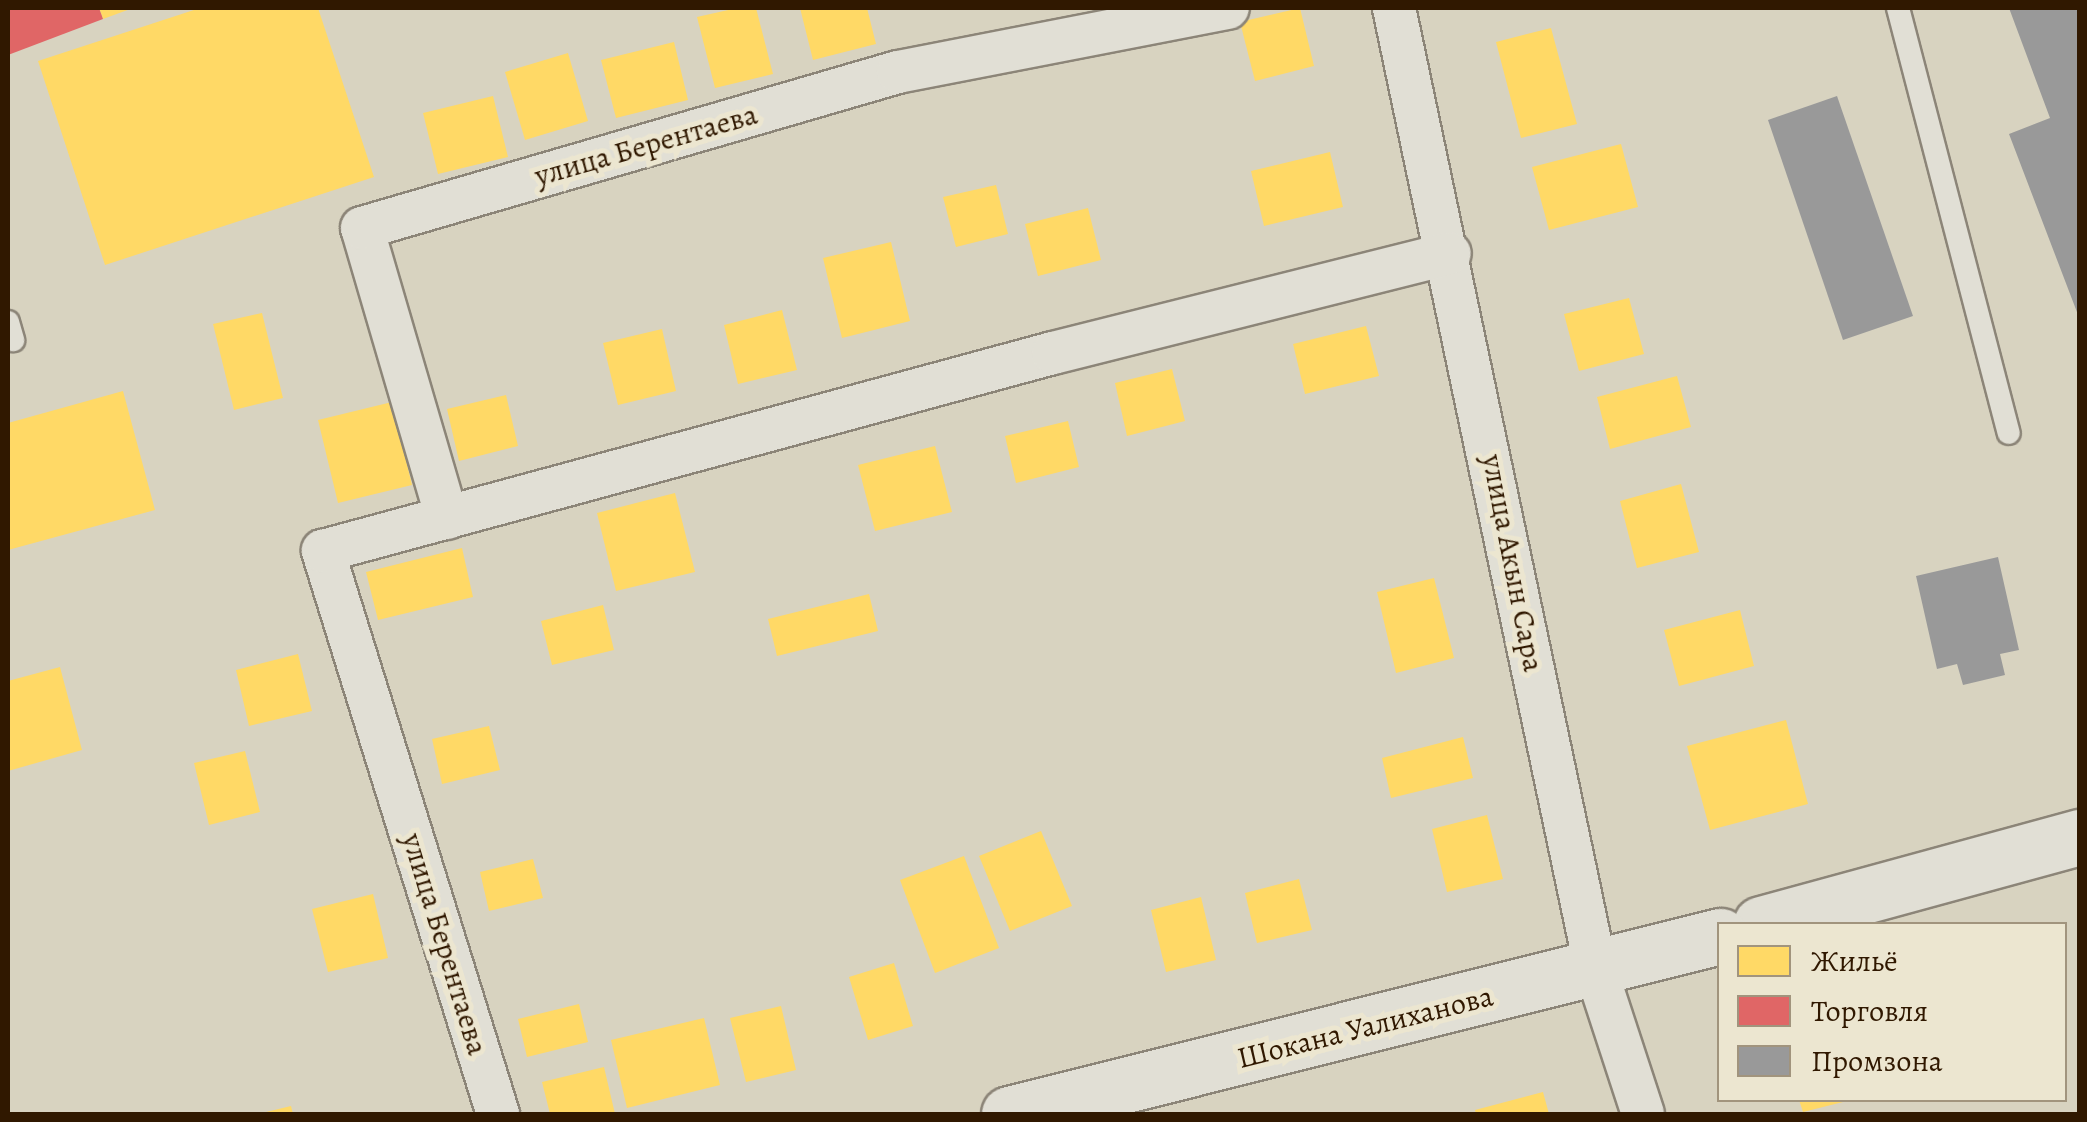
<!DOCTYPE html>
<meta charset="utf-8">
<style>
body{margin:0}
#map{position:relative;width:2087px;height:1122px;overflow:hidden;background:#d8d3c0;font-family:Alegreya,serif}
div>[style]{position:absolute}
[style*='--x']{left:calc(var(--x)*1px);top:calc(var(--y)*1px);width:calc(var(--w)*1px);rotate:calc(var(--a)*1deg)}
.homes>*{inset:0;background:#ffd966}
.shops>*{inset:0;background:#e06666}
.industry>*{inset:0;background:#999}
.roads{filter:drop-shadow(2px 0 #8c8578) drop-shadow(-2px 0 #8c8578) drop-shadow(0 2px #8c8578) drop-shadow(0 -2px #8c8578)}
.service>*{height:22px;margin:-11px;padding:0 11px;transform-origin:11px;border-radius:11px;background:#e1dfd5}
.minor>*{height:42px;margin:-21px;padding:0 21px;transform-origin:21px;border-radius:21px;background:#e1dfd5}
.tertiary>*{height:55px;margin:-27.5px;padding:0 27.5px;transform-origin:27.5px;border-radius:27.5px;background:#e1dfd5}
span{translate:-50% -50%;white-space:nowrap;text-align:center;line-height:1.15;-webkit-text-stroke:10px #ece6d0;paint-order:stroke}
.street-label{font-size:30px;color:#301800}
.frame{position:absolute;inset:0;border:10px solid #301800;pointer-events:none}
.legend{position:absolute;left:1717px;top:922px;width:350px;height:180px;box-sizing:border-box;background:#ece6d0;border:2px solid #a1947d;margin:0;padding:12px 18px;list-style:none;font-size:30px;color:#301800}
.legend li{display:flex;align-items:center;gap:20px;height:50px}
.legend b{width:50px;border:2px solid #a1947d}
</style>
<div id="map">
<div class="homes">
<div style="clip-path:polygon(99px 8px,133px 8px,103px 19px)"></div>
<div style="clip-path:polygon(200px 8px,318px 8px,374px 177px,105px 265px,38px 61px)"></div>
<div style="clip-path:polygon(737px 8px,756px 8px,773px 74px,715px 88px,697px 17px)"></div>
<div style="clip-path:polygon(800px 8px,867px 8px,876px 44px,813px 60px)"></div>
<div style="clip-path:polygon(1300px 8px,1314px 66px,1255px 81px,1240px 22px)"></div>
<div style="clip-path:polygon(1551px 28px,1577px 124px,1521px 138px,1496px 42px)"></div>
<div style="clip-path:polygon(674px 42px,688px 100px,616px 118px,601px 60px)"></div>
<div style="clip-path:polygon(568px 53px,588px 121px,525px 140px,505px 72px)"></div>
<div style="clip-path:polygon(493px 96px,508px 157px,438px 174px,423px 113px)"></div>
<div style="clip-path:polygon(1621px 144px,1638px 207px,1549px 230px,1532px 167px)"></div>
<div style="clip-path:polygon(1330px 152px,1343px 207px,1264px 226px,1251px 171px)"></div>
<div style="clip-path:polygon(996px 185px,1008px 234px,956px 247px,943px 197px)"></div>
<div style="clip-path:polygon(1088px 208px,1101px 260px,1038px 276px,1025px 224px)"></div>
<div style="clip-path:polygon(891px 242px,910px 321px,842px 338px,823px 258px)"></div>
<div style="clip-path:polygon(1629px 298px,1644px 354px,1579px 371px,1564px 314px)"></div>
<div style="clip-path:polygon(782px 310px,797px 370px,738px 384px,724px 325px)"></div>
<div style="clip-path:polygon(262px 313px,283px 398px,234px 410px,213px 324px)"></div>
<div style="clip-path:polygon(1366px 326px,1379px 376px,1305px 394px,1293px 344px)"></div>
<div style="clip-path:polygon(662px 329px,676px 391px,618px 405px,603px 343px)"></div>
<div style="clip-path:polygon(1172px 369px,1185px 421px,1127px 436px,1115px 383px)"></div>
<div style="clip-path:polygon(1677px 376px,1691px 427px,1610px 449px,1597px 397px)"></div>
<div style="clip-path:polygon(123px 391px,155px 510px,8px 550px,8px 423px)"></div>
<div style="clip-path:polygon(506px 395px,518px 446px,459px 461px,447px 409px)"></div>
<div style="clip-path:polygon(392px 402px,412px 485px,338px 503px,318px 420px)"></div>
<div style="clip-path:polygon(1068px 421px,1079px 467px,1016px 483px,1005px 436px)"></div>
<div style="clip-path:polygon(935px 446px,952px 512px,875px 531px,858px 465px)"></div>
<div style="clip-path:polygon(1681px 484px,1699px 552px,1637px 568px,1620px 501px)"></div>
<div style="clip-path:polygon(675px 493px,695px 572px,616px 591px,597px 513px)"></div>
<div style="clip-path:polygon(462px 548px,473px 597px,378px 620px,366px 572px)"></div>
<div style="clip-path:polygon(1434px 578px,1454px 658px,1396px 673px,1377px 592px)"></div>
<div style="clip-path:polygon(869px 594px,878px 631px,777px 656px,768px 619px)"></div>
<div style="clip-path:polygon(603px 605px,614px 650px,552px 665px,541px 621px)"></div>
<div style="clip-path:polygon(1740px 610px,1754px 666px,1679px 686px,1664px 630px)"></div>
<div style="clip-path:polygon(298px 654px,312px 711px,249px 726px,236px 670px)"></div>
<div style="clip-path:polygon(60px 667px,82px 750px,8px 771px,8px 681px)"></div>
<div style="clip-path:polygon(1786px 720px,1808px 804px,1710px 830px,1687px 746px)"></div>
<div style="clip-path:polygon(489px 726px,500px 770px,442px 784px,432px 739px)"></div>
<div style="clip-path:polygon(1463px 737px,1473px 778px,1391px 798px,1382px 758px)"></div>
<div style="clip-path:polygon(245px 751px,260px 812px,209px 825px,194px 763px)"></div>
<div style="clip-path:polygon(1487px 815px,1503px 879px,1447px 892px,1432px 829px)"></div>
<div style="clip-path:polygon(1041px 831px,1072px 906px,1010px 931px,979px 856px)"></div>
<div style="clip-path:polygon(964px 856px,999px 948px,935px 973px,900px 880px)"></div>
<div style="clip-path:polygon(533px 859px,543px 898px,489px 911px,480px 872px)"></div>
<div style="clip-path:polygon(1299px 879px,1312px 930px,1257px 943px,1245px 893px)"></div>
<div style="clip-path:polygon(373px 894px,388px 958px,328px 972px,312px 909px)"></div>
<div style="clip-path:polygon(1201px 897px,1216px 960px,1166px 972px,1151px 910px)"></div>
<div style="clip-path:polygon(894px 963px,913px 1026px,868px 1040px,849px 977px)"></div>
<div style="clip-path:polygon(579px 1004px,588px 1042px,527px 1057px,518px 1019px)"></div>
<div style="clip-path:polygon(781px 1006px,796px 1070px,746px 1082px,730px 1018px)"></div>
<div style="clip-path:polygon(704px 1018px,720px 1085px,627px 1108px,611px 1040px)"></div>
<div style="clip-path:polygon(604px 1067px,615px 1114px,550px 1114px,542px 1082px)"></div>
<div style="clip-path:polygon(1543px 1092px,1549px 1114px,1476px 1114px,1475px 1110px)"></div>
<div style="clip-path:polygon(1799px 1100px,1847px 1100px,1847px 1101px,1803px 1112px)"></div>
<div style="clip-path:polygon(291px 1106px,293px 1114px,262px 1114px,262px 1113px)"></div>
</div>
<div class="shops">
<div style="clip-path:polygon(8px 8px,99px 8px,103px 19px,8px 55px)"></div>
</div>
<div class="industry">
<div style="clip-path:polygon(2009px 8px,2080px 8px,2080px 320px,2009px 134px,2050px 118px)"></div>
<div style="clip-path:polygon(1837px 96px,1913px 316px,1843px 340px,1768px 120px)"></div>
<div style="clip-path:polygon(1998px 557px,2019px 650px,2000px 654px,2005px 675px,1963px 685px,1957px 664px,1937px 669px,1916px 576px)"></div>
</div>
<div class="roads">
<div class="service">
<div style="--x:1898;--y:8;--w:439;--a:75.4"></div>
<div style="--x:8;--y:322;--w:19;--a:74"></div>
</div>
<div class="minor">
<div style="--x:1394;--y:8;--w:983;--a:78.14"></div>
<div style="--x:1596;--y:970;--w:151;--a:71.9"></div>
<div style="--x:447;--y:518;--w:302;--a:-106.3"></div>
<div style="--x:362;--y:228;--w:558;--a:-16.23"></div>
<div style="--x:898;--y:72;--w:336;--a:-11"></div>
<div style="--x:498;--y:1114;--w:590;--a:-107.27"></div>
<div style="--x:323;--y:551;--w:756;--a:-15.18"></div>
<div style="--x:1053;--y:353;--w:409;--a:-14.1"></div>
</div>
<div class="tertiary">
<div style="--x:1761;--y:924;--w:331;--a:-15.3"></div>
<div style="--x:1009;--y:1114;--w:733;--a:-14.06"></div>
</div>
</div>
<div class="street-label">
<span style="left:646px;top:145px;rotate:-16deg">улица Берентаева</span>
<span style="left:1513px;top:563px;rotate:79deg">улица Акын Сара</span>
<span style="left:445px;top:944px;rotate:73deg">улица Берентаева</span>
<span style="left:1365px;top:1027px;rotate:-14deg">Шокана Уалиханова</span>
</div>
<div class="frame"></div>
<ul class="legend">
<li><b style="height:28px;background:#ffd966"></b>Жильё</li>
<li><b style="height:28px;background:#e06666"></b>Торговля</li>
<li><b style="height:28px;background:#999"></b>Промзона</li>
</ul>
</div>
